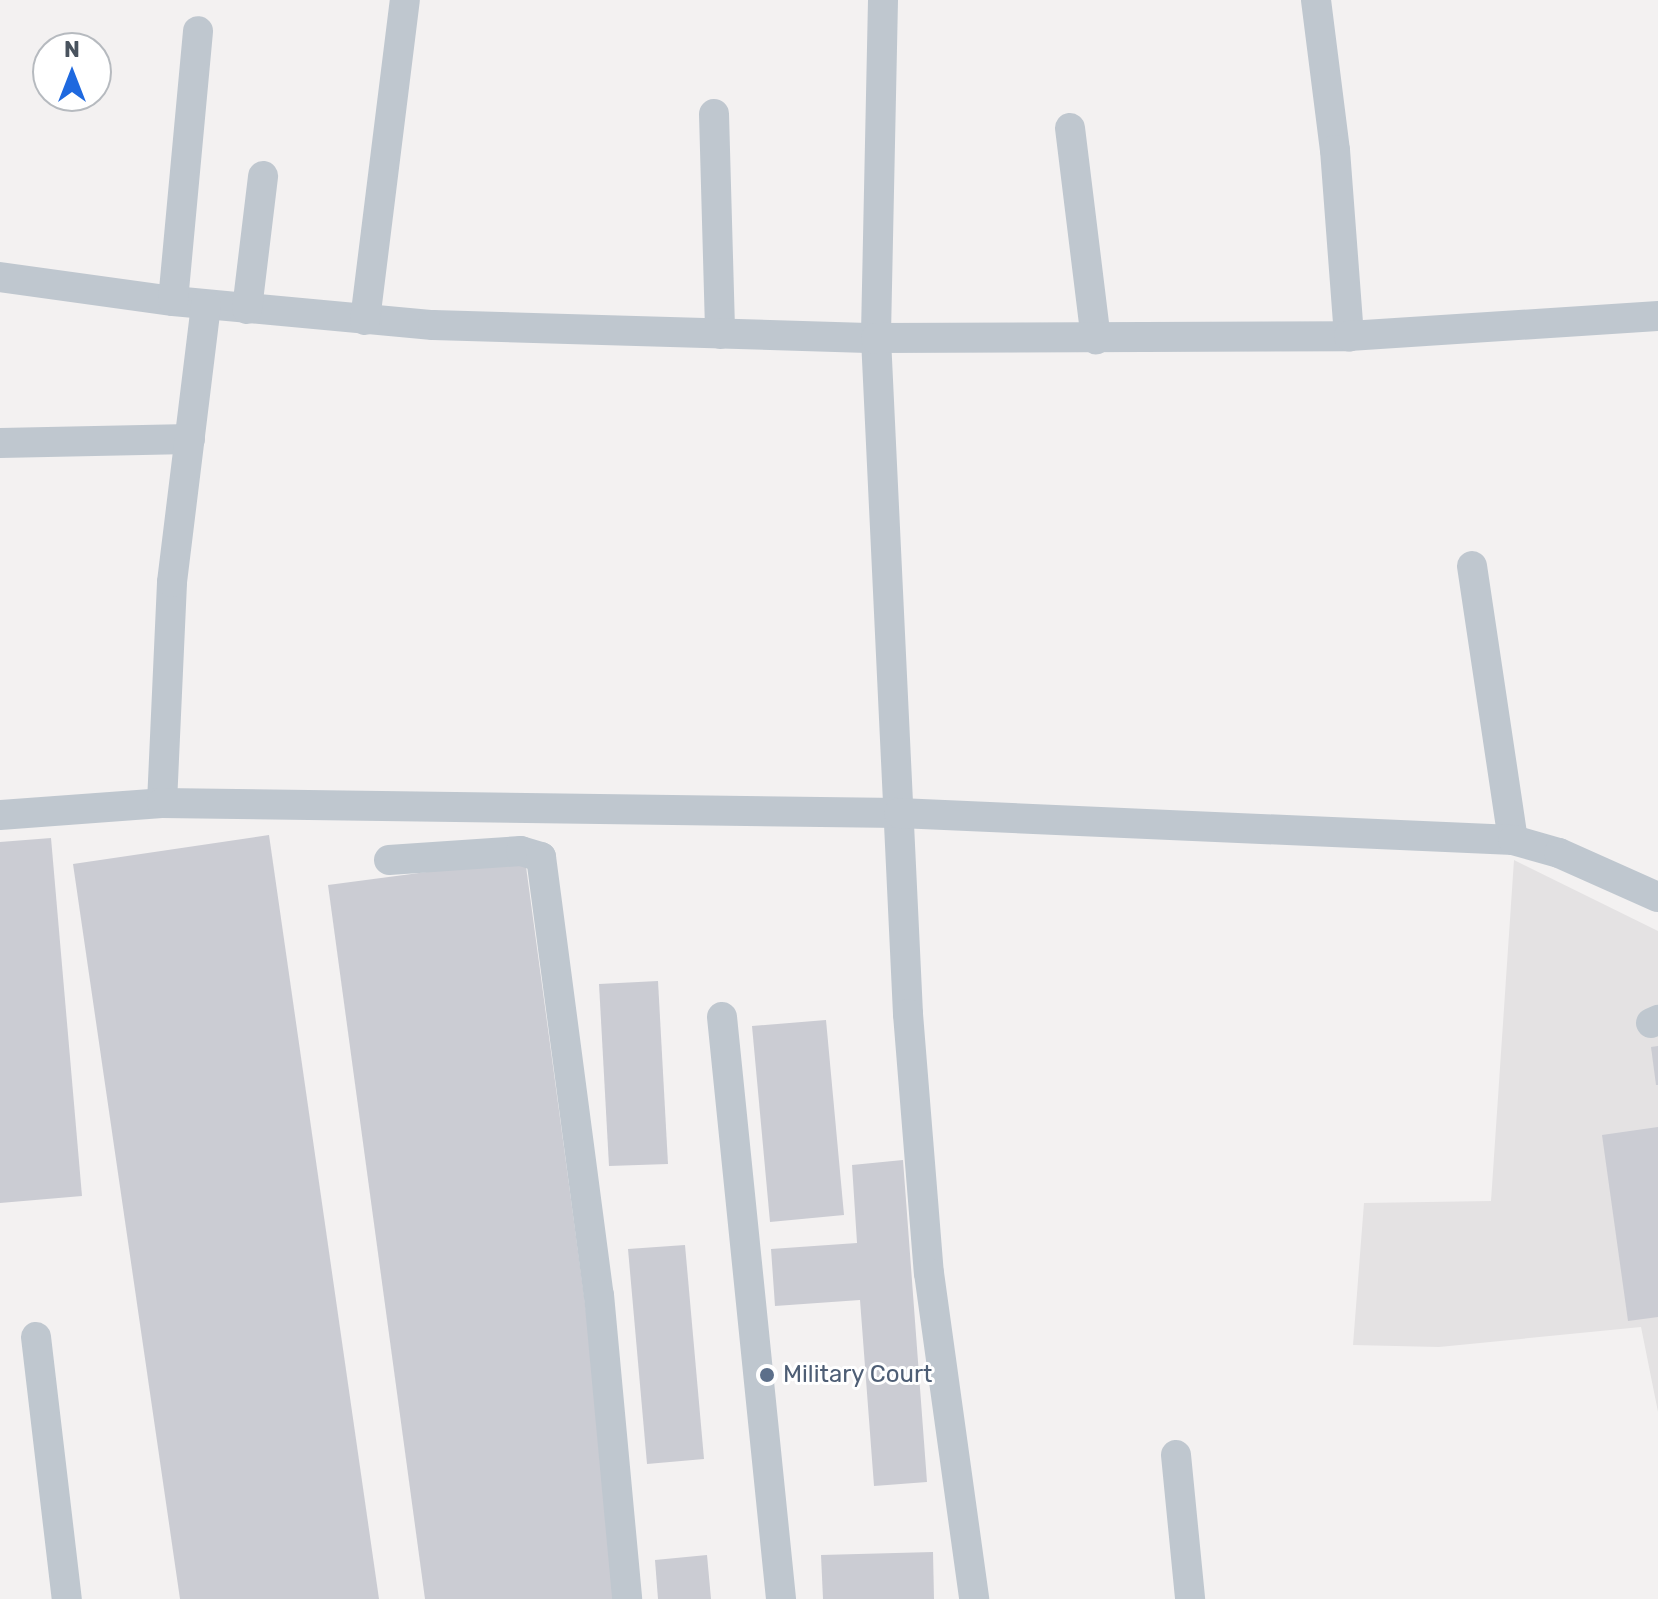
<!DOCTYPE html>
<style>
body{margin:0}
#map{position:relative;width:1658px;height:1599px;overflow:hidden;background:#f3f1f1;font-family:Rubik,sans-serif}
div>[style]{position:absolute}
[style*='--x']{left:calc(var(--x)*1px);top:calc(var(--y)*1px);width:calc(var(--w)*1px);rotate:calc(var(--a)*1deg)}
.education>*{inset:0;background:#e4e2e3}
.building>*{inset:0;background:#cbccd3}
.minor>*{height:30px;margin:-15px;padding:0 15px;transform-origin:15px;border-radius:15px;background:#bfc7cf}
.dots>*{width:22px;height:22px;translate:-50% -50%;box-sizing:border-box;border:4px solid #fff;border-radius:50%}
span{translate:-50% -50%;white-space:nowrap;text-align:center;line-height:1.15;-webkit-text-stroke:6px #fff;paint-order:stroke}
.service-label{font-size:24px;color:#4e5e75}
.left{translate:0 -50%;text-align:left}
.north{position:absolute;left:32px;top:32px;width:80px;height:80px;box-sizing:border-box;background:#fff;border:2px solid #b6babf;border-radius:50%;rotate:0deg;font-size:22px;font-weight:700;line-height:32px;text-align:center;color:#49535e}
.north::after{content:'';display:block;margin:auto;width:28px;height:36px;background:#1f69df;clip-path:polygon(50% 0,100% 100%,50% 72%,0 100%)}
</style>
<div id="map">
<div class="education">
<div style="clip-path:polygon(1514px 860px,1658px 931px,1658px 1412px,1641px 1327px,1439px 1347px,1353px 1345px,1364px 1203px,1491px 1201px)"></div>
</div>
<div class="building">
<div style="clip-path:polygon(269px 835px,379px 1599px,180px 1599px,73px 864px)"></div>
<div style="clip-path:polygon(51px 838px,82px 1196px,0 1203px,0 842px)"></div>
<div style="clip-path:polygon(525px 859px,625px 1599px,425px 1599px,328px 885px)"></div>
<div style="clip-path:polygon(658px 981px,668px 1164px,609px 1166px,599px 984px)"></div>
<div style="clip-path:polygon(826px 1020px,844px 1215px,770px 1222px,752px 1026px)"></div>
<div style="clip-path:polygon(1658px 1046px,1658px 1085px,1656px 1085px,1651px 1047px)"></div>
<div style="clip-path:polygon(1658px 1127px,1658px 1317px,1628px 1321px,1602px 1135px)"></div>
<div style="clip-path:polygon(903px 1160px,927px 1482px,874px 1486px,860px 1300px,775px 1306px,771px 1249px,857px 1243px,852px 1165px)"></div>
<div style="clip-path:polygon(685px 1245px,704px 1459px,647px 1464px,628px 1249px)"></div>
<div style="clip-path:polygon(933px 1552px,934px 1599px,823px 1599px,821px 1555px)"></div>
<div style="clip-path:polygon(707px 1555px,711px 1599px,658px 1599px,655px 1560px)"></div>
</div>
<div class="minor">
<div style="--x:883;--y:0;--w:338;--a:91.2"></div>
<div style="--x:876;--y:338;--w:677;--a:87.29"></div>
<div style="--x:908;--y:1014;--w:260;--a:85.4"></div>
<div style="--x:929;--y:1273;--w:329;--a:82.1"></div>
<div style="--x:1316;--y:0;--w:151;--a:82.8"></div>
<div style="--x:1335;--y:150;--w:187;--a:85.7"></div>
<div style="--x:714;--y:114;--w:220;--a:88.4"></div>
<div style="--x:1070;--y:128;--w:213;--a:83"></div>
<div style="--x:0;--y:277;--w:175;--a:7.9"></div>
<div style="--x:173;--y:301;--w:261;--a:5.3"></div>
<div style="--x:433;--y:325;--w:443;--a:1.7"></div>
<div style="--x:876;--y:338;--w:473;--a:-0.2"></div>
<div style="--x:1349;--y:336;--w:310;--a:-3.7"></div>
<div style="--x:173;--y:301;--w:271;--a:-84.7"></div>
<div style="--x:247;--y:309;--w:134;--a:-83.1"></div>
<div style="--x:365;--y:320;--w:322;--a:-82.9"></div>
<div style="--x:0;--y:443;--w:190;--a:-1.2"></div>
<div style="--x:1472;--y:566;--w:277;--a:81.5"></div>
<div style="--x:162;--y:803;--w:221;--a:-87.4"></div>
<div style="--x:172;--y:582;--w:279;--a:-83"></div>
<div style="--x:0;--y:815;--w:162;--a:-4.2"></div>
<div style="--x:162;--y:803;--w:737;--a:0.78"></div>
<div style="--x:899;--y:813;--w:615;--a:2.52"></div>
<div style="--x:1513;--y:840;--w:48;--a:15.8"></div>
<div style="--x:1559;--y:853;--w:108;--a:24"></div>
<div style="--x:389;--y:860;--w:132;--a:-3.9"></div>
<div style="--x:521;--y:851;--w:21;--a:17"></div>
<div style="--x:541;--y:857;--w:442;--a:82.5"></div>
<div style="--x:599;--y:1295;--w:305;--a:84.7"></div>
<div style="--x:722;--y:1017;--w:585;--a:84.21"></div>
<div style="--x:1651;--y:1023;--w:8;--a:-23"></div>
<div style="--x:36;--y:1337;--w:264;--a:83.3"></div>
<div style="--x:1176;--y:1455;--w:145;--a:84.4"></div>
</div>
<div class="dots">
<div style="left:767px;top:1375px;background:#5c6f8a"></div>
</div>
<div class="service-label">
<span class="left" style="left:783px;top:1375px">Military Court</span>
</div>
<div class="north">N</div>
</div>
